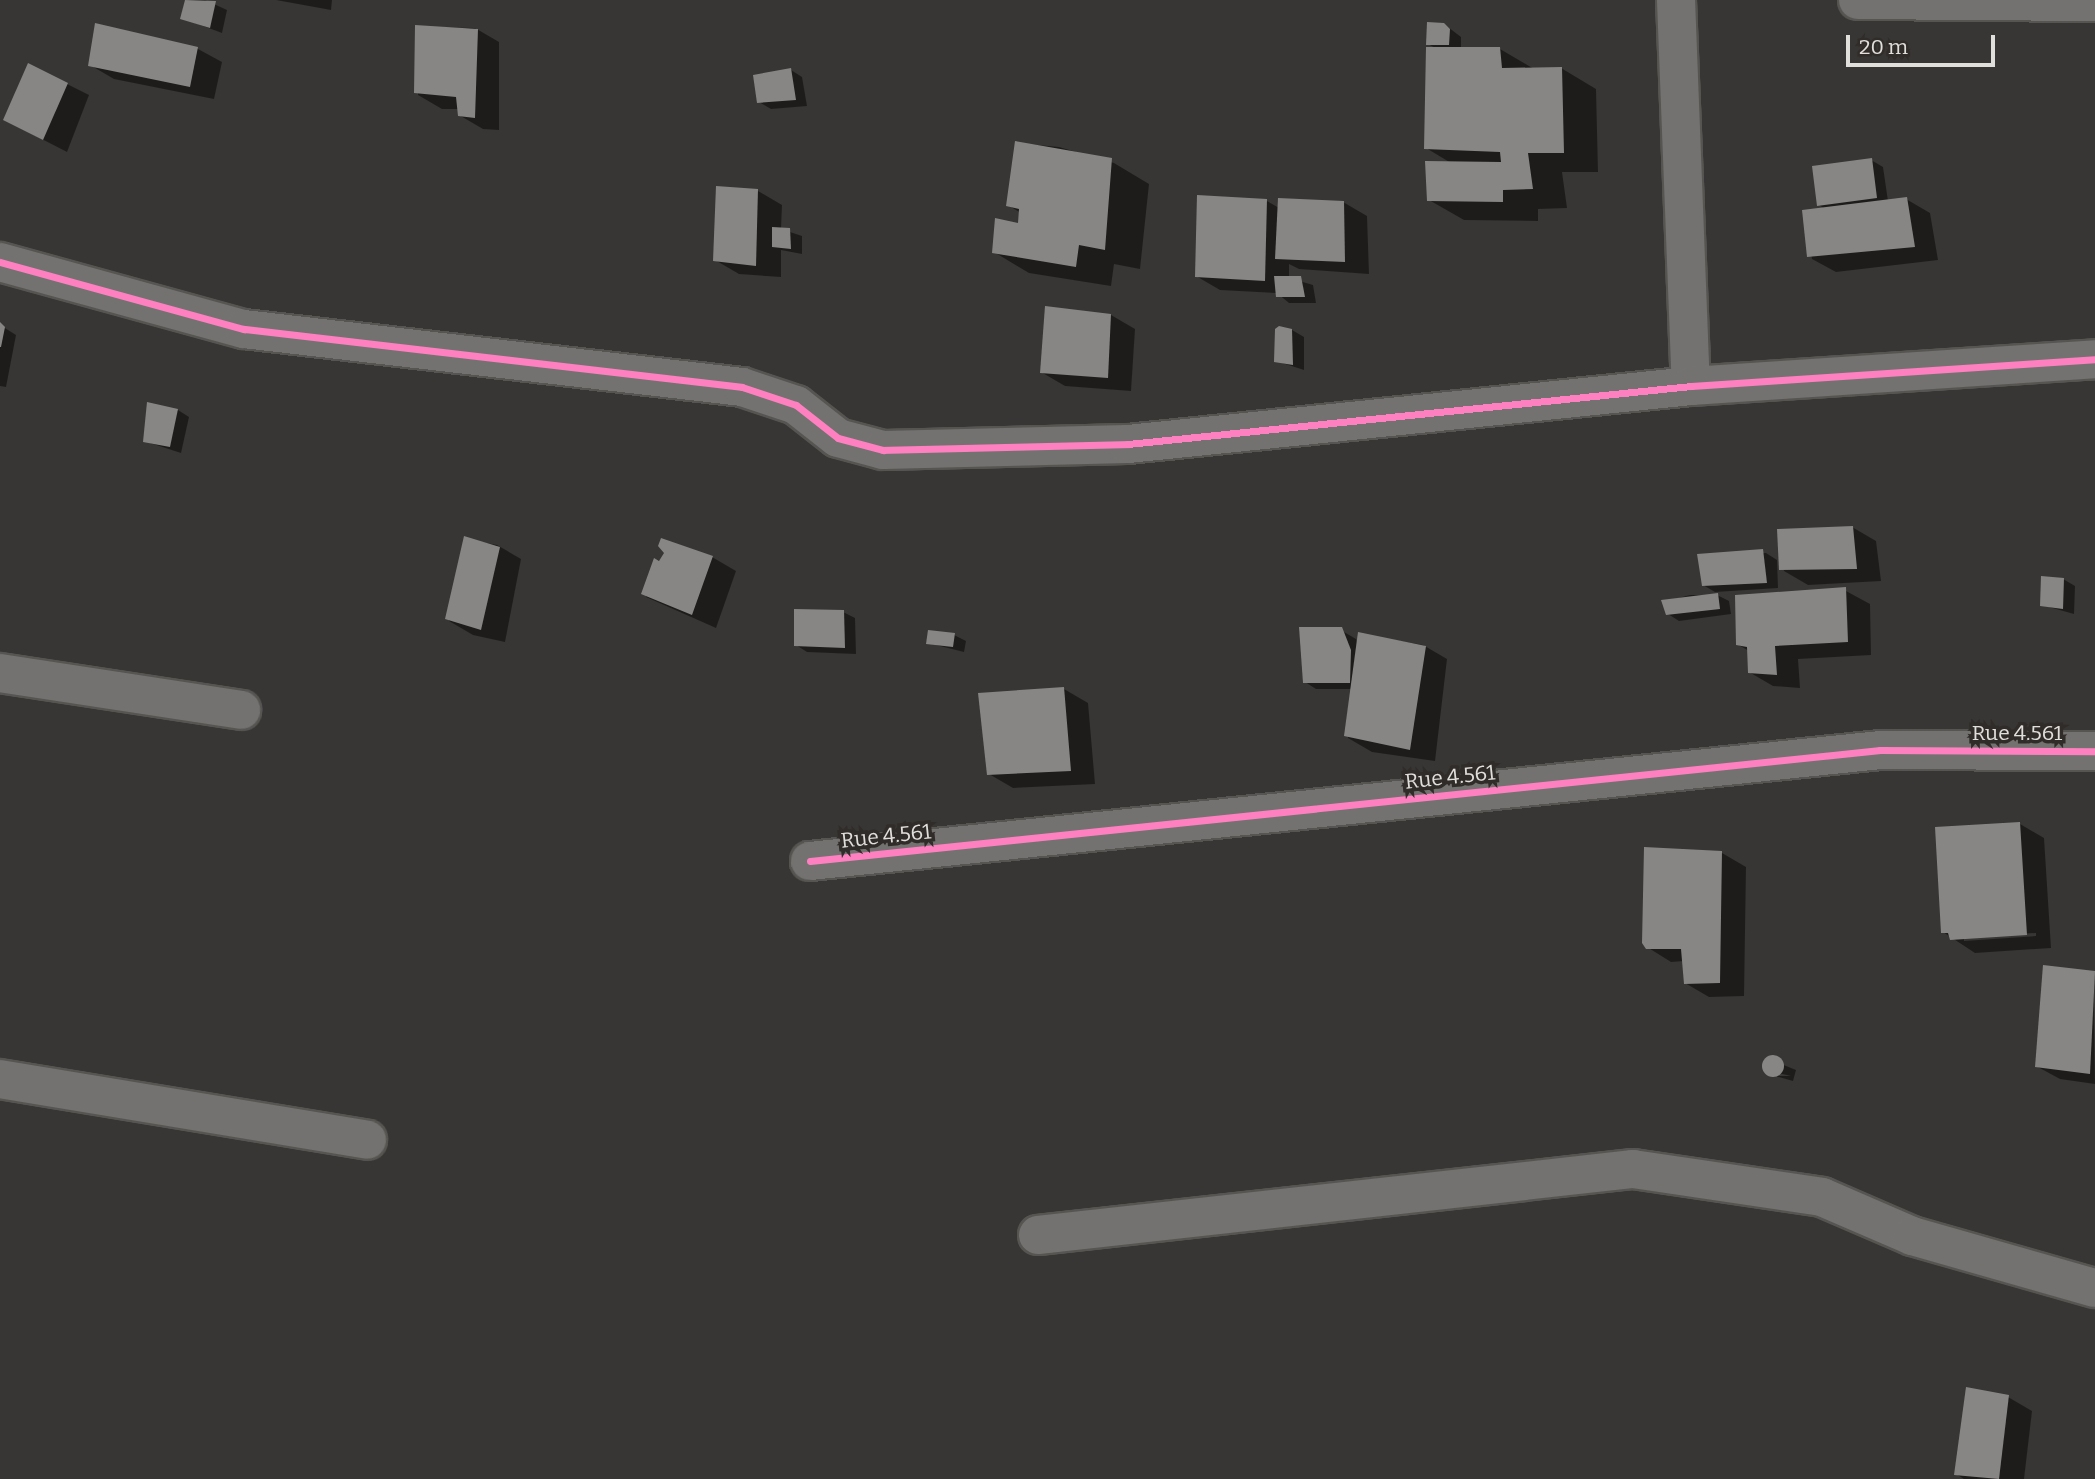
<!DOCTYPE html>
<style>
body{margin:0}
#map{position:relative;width:2095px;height:1479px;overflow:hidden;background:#383634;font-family:Bitter,serif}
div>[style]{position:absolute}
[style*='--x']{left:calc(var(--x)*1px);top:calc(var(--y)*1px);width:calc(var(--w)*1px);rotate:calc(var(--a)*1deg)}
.shadow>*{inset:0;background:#0007}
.building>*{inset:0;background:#888684}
.round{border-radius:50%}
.roads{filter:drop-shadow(2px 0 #565552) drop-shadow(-2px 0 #565552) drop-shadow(0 2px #565552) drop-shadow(0 -2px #565552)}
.street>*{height:38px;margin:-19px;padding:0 19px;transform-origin:19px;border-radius:19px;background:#747270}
.cycleway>*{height:7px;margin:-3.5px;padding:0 3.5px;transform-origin:3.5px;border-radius:3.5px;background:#ff80c0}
span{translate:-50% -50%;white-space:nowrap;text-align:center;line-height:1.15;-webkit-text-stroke:7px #302c29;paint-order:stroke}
.street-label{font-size:21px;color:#e1dfdc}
.scale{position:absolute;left:1846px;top:35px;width:149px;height:32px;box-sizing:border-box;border:4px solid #e1dfdc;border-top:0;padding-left:9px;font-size:21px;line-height:24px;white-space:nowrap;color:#e1dfdc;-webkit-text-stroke:5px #302c29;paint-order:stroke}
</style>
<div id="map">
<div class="shadow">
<div style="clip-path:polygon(186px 0,205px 0,227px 10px,222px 33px,182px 18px)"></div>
<div style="clip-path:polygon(276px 0,332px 0,331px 10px)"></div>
<div style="clip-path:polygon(1444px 24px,1461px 37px,1461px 49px,1500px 49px,1534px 69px,1561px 68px,1596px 89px,1598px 172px,1562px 172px,1567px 208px,1538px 209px,1538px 221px,1464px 220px,1429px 200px,1451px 163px,1426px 148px,1437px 49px,1428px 44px)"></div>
<div style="clip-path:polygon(96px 25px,198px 49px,222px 62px,214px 99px,114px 79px,90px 65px)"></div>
<div style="clip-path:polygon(417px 27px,475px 28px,499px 42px,499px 130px,483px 129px,459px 115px,459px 109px,442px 109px,418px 95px)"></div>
<div style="clip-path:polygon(29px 65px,89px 95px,67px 152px,5px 120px)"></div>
<div style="clip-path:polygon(791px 70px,802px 77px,807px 106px,771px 109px,759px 102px)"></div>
<div style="clip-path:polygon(1016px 143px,1059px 147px,1114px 163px,1149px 184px,1140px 269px,1114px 264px,1111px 286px,1029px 273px,994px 252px,1019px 225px,1021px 213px,1008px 205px)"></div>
<div style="clip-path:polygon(1871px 160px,1883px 167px,1888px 201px,1906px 199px,1930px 213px,1938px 260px,1836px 272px,1812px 259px,1804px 212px,1825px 209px,1819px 205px)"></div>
<div style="clip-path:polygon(758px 191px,782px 205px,781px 229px,802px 236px,802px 254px,781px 250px,781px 277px,739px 274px,715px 260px)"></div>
<div style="clip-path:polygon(1267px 201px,1279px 208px,1343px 202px,1367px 216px,1369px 274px,1299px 269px,1289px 264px,1289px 278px,1313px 285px,1316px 303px,1289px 303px,1277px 293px,1220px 290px,1196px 276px)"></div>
<div style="clip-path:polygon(1111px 315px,1135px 329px,1131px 391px,1065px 386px,1041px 372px)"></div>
<div style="clip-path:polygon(0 325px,16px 335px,6px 387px,0 386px)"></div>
<div style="clip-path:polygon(1292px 330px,1304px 337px,1304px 370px,1276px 361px)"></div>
<div style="clip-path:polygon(178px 410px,189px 417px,181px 453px,144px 441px)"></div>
<div style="clip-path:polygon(1852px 527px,1876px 541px,1881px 581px,1808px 585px,1784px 571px,1779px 531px)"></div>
<div style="clip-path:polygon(465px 539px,497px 545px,521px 559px,505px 642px,473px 635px,449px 621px)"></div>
<div style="clip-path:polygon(1766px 553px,1777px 560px,1778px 588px,1715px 592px,1703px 585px,1699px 555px)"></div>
<div style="clip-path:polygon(712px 557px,736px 571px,716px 628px,646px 597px,655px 561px)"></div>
<div style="clip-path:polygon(2063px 579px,2075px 586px,2074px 614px,2042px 605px)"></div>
<div style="clip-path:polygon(1846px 591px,1870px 604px,1871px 655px,1798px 659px,1800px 688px,1773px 686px,1749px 672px,1749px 651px,1737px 644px,1736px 597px)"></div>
<div style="clip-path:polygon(1690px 595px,1717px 595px,1729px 601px,1731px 614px,1679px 621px,1668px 614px,1664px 602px)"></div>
<div style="clip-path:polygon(843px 612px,855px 618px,856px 654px,807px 652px,796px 645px)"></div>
<div style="clip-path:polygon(1344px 632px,1356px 639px,1358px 646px,1360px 634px,1423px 645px,1447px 659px,1435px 761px,1372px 752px,1348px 738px,1353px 689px,1316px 689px,1305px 682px)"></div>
<div style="clip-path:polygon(954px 635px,966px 641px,964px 652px,928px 643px)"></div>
<div style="clip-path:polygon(1064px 689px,1088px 703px,1095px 784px,1013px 788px,989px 774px)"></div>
<div style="clip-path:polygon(evenodd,2020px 824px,2044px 838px,2051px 948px,1975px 953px,1943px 932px,2020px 824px,2036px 933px,2036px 936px,1964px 941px,1964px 937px,2036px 933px)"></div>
<div style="clip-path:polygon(1722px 853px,1746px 867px,1744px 996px,1709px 997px,1685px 983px,1684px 961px,1671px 962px,1647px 947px)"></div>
<div style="clip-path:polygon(2093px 971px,2095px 1084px,2060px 1079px,2036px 1066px)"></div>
<div style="clip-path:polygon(1766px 1058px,1796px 1070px,1793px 1081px,1775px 1076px,1791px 1076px,1765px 1070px)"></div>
<div style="clip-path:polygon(2008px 1397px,2032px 1411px,2024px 1479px,1964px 1479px,1956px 1474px)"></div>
</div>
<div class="building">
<div style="clip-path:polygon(185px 0,216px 1px,210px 28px,180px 19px)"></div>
<div style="clip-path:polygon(1427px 22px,1444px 23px,1450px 29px,1449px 45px,1426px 45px)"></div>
<div style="clip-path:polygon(95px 23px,198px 47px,190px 87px,88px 66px)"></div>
<div style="clip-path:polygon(415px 25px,478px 29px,475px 118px,458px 116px,456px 97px,414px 93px)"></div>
<div style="clip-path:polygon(1426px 47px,1500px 47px,1502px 68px,1562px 67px,1564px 153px,1528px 153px,1533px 189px,1503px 190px,1503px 202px,1427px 201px,1425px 161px,1501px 162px,1500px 152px,1424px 149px)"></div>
<div style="clip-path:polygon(28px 63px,68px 83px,43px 140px,3px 120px)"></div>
<div style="clip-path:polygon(791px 68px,796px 100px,757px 103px,753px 75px)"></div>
<div style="clip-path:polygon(1015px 141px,1112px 158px,1105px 250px,1079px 245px,1076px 267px,992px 253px,995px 218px,1018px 223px,1019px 209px,1006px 206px)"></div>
<div style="clip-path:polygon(1872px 158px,1877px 198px,1817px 206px,1812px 166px)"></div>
<div style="clip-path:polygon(716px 186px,758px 189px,756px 266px,713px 261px)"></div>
<div style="clip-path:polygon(1197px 195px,1267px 199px,1265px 281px,1195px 277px)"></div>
<div style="clip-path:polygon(1907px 197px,1915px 247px,1807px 257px,1802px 210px)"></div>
<div style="clip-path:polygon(1278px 198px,1344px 201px,1345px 262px,1275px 259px)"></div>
<div style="clip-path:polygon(772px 227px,790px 228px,791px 249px,772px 247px)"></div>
<div style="clip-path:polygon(1274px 276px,1301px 276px,1305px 297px,1276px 297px)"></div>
<div style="clip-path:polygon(1045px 306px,1111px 314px,1108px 378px,1040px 373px)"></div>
<div style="clip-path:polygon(0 322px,5px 327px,1px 347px,0 347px)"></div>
<div style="clip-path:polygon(1279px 326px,1292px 329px,1293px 365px,1274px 362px,1275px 329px)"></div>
<div style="clip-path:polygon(147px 402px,178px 409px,170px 447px,143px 442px)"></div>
<div style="clip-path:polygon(1853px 526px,1857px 569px,1779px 570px,1777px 529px)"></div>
<div style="clip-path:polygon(464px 536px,500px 547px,481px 630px,445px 619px)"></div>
<div style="clip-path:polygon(661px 538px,713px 556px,692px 615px,641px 594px,654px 558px,659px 561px,664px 553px,658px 546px)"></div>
<div style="clip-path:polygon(1763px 549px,1767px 583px,1702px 586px,1697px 554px)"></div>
<div style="clip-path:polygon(2041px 576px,2064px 578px,2063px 609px,2040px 606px)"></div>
<div style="clip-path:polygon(1846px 587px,1848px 642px,1775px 646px,1777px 675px,1748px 673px,1747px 647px,1736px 645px,1735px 595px)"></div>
<div style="clip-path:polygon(1718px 593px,1720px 609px,1666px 615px,1661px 600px)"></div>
<div style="clip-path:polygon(794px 609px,844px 610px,845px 648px,794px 646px)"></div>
<div style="clip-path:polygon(1299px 627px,1342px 627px,1351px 650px,1350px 683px,1303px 683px)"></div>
<div style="clip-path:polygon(928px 630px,955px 633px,953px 647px,926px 644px)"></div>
<div style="clip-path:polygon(1358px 632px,1426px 646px,1410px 750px,1344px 736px)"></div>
<div style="clip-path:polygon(1064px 687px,1071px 771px,987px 775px,978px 693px)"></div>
<div style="clip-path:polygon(2020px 822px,2027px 935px,1950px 940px,1948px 933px,1941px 933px,1935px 827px)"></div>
<div style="clip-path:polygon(1644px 847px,1722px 851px,1720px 983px,1684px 984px,1681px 949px,1646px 949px,1642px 943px)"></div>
<div style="clip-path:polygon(2043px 965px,2095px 971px,2090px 1074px,2035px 1067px)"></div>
<div class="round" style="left:1762px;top:1055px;width:22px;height:22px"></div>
<div style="clip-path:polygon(1966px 1387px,2009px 1395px,1999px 1479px,1954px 1475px)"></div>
</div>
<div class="roads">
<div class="street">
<div style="--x:1676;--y:0;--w:386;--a:87.8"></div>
<div style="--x:1858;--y:0;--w:237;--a:0.5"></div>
<div style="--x:0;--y:262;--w:253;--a:15.4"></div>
<div style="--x:244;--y:329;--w:501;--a:6.64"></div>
<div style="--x:742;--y:387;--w:57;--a:18.4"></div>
<div style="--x:796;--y:405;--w:53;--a:38.2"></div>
<div style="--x:838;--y:438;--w:47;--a:14.9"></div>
<div style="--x:883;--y:450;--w:245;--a:-1.4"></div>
<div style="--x:1128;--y:444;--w:566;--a:-5.88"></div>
<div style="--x:1691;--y:386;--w:405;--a:-3.8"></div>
<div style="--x:0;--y:673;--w:244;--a:8.7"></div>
<div style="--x:810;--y:861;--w:1076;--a:-5.92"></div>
<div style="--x:1880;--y:750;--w:215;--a:0.3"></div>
<div style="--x:0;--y:1079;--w:372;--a:9.4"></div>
<div style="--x:1038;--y:1235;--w:599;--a:-6.33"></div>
<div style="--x:1633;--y:1169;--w:191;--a:8.4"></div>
<div style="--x:1822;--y:1197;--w:98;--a:23.4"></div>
<div style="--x:1912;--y:1236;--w:190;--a:15.9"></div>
</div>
</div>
<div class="cycleway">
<div style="--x:0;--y:262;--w:253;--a:15.4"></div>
<div style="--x:244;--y:329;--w:501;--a:6.64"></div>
<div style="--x:742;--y:387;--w:57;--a:18.4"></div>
<div style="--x:796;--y:405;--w:53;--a:38.2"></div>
<div style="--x:838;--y:438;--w:47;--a:14.9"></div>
<div style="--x:883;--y:450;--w:245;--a:-1.4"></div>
<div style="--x:1128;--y:444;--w:566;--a:-5.88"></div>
<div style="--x:1691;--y:386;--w:405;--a:-3.8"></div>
<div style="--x:810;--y:861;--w:1076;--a:-5.92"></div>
<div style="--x:1880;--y:750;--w:215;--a:0.3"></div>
</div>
<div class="street-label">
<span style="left:2017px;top:733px">Rue 4.561</span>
<span style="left:1450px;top:777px;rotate:-6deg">Rue 4.561</span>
<span style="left:886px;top:836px;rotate:-6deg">Rue 4.561</span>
</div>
<div class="scale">20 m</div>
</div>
